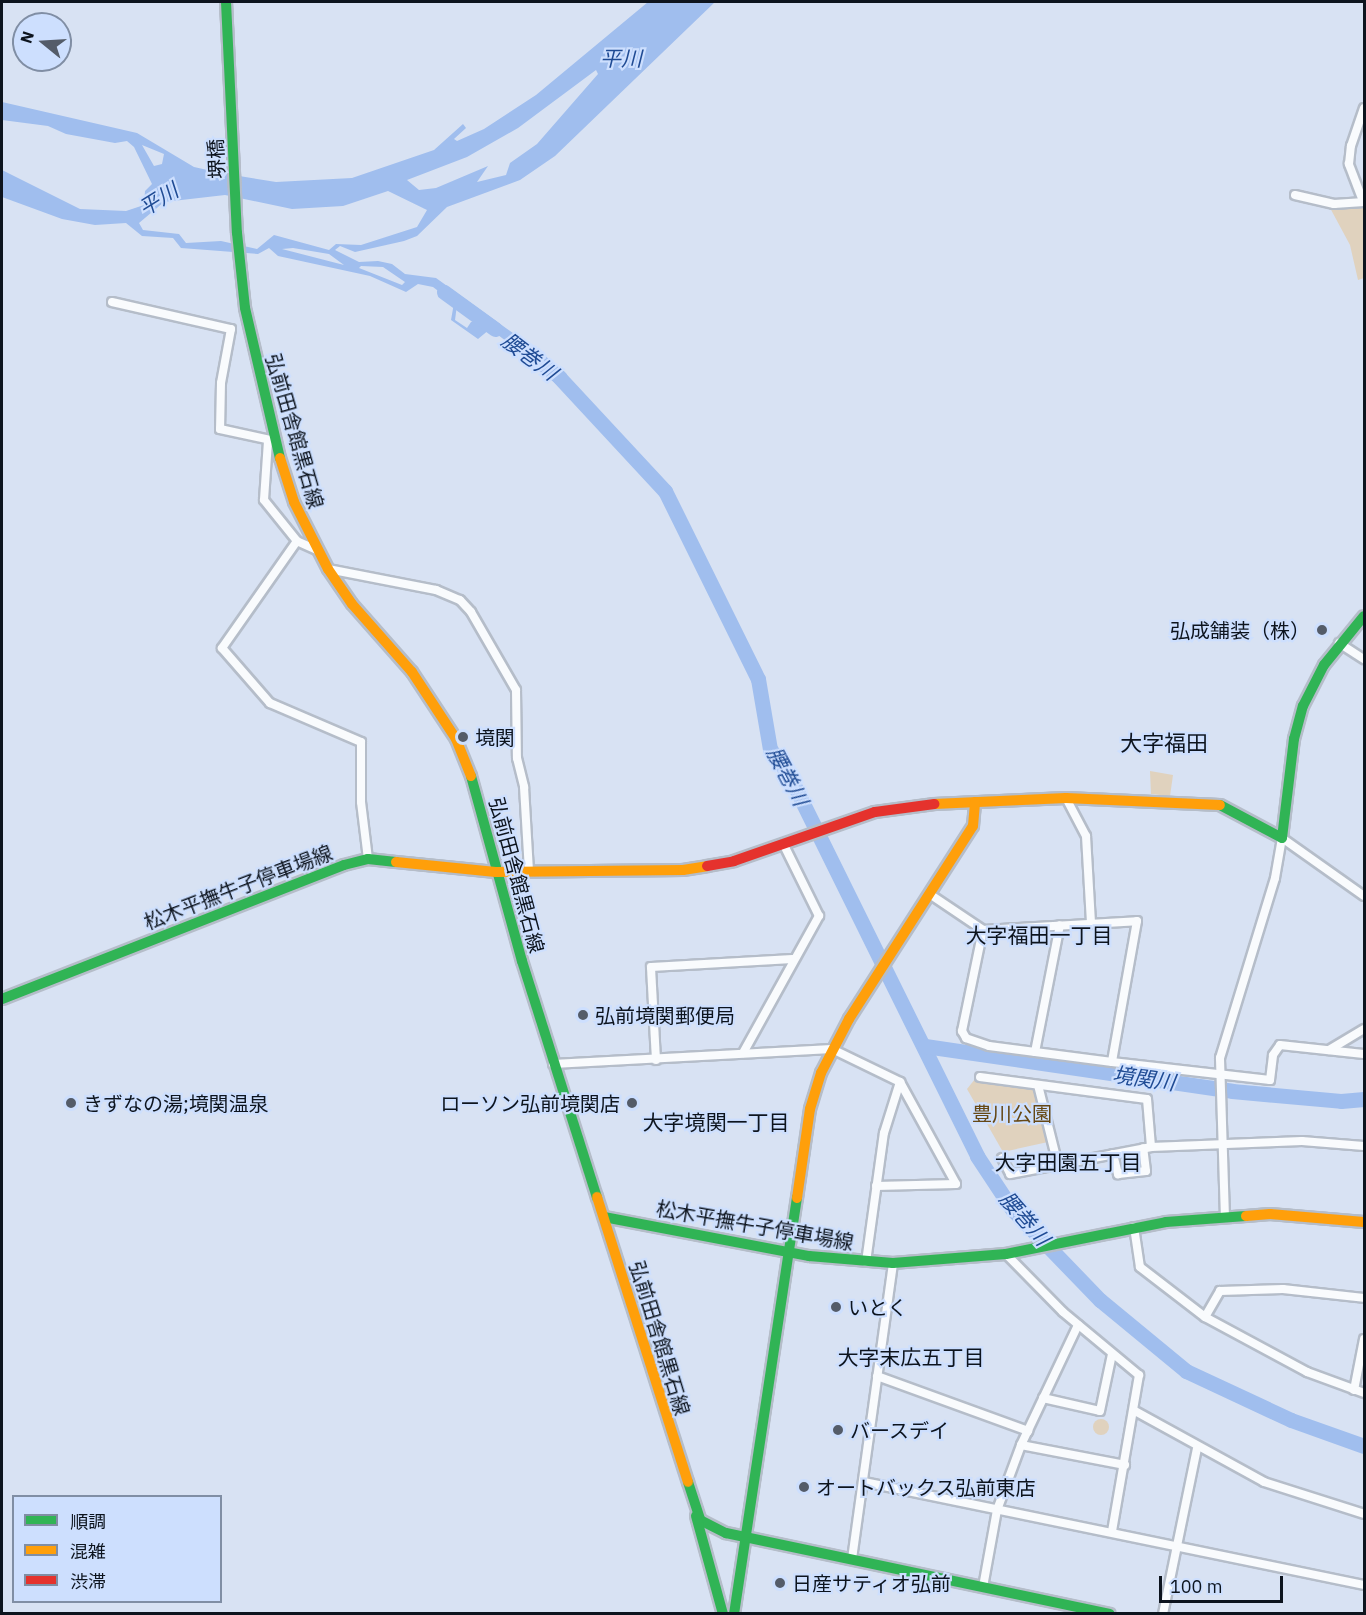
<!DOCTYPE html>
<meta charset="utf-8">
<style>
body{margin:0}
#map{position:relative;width:1366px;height:1615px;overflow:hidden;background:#d8e2f3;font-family:"IBM Plex Sans","Noto Sans JP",sans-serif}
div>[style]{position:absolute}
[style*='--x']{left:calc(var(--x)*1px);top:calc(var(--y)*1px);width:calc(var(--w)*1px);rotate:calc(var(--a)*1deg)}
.green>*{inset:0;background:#e0d2be}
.round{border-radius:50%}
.water>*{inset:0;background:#a0beee}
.river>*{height:15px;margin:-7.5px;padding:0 7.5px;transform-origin:7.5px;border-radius:7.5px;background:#a0beee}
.roads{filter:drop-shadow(2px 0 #b5bdc9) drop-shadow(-2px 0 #b5bdc9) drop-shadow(0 2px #b5bdc9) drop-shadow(0 -2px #b5bdc9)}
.street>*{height:8px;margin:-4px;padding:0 4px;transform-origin:4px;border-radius:4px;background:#f9fbfd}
.fast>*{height:10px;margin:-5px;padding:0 5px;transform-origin:5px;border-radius:5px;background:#30b455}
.slow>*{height:10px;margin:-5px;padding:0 5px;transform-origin:5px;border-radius:5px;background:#ff9f0a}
.jam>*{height:10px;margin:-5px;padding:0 5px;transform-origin:5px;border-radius:5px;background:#e5322d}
.dots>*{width:16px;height:16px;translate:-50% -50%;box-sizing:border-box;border:3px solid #cddffe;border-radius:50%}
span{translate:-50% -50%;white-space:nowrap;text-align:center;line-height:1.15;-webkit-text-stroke:4.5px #cddffe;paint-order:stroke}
.street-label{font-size:20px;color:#0d141e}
.poi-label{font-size:20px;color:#0d141e}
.right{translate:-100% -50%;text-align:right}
.left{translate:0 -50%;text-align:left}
.park-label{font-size:20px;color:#664815}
.water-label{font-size:21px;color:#1f4b94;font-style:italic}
.neighbourhood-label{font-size:21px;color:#0d141e}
.quarter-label{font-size:22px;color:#0d141e}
.frame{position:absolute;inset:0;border:3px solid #0d141e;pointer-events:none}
.legend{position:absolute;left:12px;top:1495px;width:210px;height:108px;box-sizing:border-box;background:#cddffe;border:2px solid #808ea4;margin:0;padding:8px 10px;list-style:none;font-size:18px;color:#0d141e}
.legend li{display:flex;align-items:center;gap:12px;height:30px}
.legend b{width:30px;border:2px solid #808ea4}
.north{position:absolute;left:12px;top:12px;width:60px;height:60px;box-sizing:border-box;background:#cddffe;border:2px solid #808ea4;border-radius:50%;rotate:288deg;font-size:16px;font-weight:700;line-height:24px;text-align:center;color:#0d141e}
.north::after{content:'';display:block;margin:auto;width:21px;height:27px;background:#545c69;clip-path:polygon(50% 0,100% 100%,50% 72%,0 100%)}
.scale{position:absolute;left:1159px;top:1576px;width:124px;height:27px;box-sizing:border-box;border:3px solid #0d141e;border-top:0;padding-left:8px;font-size:18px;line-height:21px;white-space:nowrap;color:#0d141e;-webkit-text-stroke:4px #cddffe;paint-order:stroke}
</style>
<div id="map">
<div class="green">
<div style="clip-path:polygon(1329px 206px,1364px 206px,1364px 278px,1358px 280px,1350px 245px)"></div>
<div style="clip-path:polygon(1150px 771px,1173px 775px,1170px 796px,1151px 794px)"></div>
<div style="clip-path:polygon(975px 1079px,1034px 1089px,1048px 1142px,1003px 1152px,967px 1089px)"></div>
<div class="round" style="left:1093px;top:1419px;width:16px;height:16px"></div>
</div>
<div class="water">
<div style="clip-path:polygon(evenodd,648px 2px,715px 2px,555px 156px,520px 180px,447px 207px,417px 236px,404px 241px,355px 252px,340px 246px,335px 250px,359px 262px,378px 261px,392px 264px,405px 274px,436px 278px,552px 361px,536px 369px,530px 359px,490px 329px,478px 339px,451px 320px,454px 303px,433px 287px,418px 284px,406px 292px,370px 276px,278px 256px,269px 248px,258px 254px,181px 248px,173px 238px,142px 236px,126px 223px,95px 225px,62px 219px,2px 197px,2px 170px,80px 209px,126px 211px,144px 205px,145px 191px,152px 184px,134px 147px,127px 141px,115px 143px,66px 134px,48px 126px,2px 120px,2px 102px,137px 133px,194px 167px,221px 173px,276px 182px,352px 178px,434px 150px,463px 124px,466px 128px,454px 139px,457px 141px,484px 129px,536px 95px,648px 2px,596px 70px,598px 74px,537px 144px,510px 163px,506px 175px,477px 182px,488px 166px,436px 188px,419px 190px,407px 180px,467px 157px,518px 128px,596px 70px,648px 2px,142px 145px,164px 154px,162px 164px,154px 166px,142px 145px,648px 2px,388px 191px,427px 210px,417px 227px,361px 245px,336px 244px,329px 250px,274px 235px,257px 249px,221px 241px,186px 243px,179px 234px,143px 230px,139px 223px,164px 202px,225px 195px,292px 209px,343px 206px,388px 191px,648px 2px,293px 248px,329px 254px,344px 265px,282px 249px,293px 248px,648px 2px,361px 266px,383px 267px,405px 282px,402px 285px,359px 268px,361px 266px,648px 2px,464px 304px,479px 314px,479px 321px,471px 322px,467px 328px,455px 320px,457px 305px,464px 304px)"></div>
</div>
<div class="river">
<div style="--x:444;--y:292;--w:63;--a:36"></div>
<div style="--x:529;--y:354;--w:38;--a:37"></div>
<div style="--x:559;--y:377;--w:156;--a:47.1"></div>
<div style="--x:665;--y:491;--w:210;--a:63.7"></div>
<div style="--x:758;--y:679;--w:71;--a:80.3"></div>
<div style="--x:770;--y:749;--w:34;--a:54"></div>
<div style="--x:790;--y:777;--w:423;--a:63.7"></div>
<div style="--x:977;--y:1156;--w:64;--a:56.6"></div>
<div style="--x:1012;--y:1209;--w:127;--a:46"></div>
<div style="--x:1100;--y:1300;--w:112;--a:39.5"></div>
<div style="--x:1186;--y:1371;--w:116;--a:25"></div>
<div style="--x:1291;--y:1420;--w:77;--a:19.6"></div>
<div style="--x:925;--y:1046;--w:310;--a:8.3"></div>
<div style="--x:1232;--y:1091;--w:109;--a:5.2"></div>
<div style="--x:1341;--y:1101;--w:23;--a:-5"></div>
</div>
<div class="roads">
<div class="street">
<div style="--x:1295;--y:195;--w:40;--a:13"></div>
<div style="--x:1334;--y:204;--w:30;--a:-4"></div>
<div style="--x:1363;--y:201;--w:40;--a:-111"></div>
<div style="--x:1349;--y:164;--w:18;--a:-84"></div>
<div style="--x:1351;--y:146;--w:40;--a:-71.1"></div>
<div style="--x:112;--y:302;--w:122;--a:12.8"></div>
<div style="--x:231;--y:329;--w:55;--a:100.5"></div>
<div style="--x:221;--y:383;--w:46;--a:91.2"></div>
<div style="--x:220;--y:429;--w:56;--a:12.3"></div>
<div style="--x:268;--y:441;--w:59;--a:93.9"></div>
<div style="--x:264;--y:500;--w:53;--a:51.2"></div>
<div style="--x:317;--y:550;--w:22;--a:-156"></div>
<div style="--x:297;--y:541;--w:131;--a:125"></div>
<div style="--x:222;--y:648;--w:73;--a:48.9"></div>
<div style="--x:270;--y:703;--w:99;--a:23.2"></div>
<div style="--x:361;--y:742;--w:60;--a:90"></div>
<div style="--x:361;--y:802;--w:57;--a:83"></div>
<div style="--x:328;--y:569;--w:110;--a:11"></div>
<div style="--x:436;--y:590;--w:26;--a:23"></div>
<div style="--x:460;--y:600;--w:16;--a:47"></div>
<div style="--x:471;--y:612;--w:90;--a:60"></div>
<div style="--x:516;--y:690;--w:68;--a:89.2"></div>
<div style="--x:517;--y:758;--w:30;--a:76"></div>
<div style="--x:524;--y:787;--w:84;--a:86.6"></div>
<div style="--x:1339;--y:643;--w:30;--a:33"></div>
<div style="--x:1066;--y:798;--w:43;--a:62.2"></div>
<div style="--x:1086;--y:836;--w:87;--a:86.7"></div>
<div style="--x:931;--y:895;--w:63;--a:33.9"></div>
<div style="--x:983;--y:930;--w:154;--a:-3.3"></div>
<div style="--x:1137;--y:921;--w:143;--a:100.1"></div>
<div style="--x:1112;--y:1062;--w:124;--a:-172.6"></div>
<div style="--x:989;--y:1046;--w:24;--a:-161"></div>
<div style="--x:966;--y:1038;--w:8;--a:-120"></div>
<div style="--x:962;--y:1031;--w:103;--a:-78.3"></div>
<div style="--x:1329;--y:1050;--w:41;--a:-31"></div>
<div style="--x:1035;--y:1052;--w:129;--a:-78.9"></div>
<div style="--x:743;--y:1053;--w:157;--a:-61"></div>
<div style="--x:819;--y:916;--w:81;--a:-116.3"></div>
<div style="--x:656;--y:1060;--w:93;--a:-93.1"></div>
<div style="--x:651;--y:967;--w:142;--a:-3.2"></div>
<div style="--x:1112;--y:1062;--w:159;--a:6.5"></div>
<div style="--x:1270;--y:1080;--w:25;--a:-83"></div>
<div style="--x:1273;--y:1055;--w:12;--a:-55"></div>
<div style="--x:1280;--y:1045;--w:84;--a:6.1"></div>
<div style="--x:553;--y:1064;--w:279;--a:-3.1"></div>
<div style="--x:832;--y:1049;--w:76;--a:25.9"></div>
<div style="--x:900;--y:1082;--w:116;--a:61.2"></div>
<div style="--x:956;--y:1184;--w:80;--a:178.6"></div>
<div style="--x:980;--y:1077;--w:168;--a:7.5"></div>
<div style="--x:1147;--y:1099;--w:48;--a:85.2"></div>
<div style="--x:1038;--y:1085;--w:82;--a:76"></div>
<div style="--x:1113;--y:1154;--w:21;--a:76"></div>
<div style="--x:1118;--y:1174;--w:28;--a:-6"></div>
<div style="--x:1146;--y:1171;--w:23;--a:-97"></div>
<div style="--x:1002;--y:1158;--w:18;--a:63"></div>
<div style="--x:1010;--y:1174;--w:144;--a:-10.8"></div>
<div style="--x:1151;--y:1147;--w:151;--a:-2.3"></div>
<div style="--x:1302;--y:1141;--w:62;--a:4.6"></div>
<div style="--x:1225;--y:1218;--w:160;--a:-91.8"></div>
<div style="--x:1220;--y:1058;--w:188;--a:-73"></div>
<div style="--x:1275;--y:878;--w:41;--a:-80.1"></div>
<div style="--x:1282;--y:838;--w:100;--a:35.3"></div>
<div style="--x:1134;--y:1227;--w:40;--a:81.5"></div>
<div style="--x:1140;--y:1267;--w:82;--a:37.6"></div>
<div style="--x:1205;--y:1317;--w:116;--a:28.3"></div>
<div style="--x:1307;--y:1372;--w:61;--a:20.2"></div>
<div style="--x:1006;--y:1254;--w:81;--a:45.5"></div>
<div style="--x:1063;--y:1312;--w:99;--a:39.7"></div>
<div style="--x:1139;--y:1375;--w:159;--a:99.8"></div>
<div style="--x:866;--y:1262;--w:130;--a:-82.1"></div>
<div style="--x:884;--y:1133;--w:53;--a:-72.6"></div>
<div style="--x:1205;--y:1317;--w:30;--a:-60"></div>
<div style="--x:1220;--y:1291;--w:63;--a:-1.8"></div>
<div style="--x:1283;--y:1289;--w:81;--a:6.3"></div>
<div style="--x:877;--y:1376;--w:161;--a:20"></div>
<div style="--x:1354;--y:1390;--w:52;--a:-78.9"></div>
<div style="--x:1043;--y:1398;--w:58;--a:12.8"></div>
<div style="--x:1100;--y:1411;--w:58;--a:-78.1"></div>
<div style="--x:1135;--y:1411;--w:147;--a:28.8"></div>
<div style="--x:1264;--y:1482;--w:105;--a:17.7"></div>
<div style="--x:1021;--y:1445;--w:106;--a:10.9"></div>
<div style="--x:864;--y:1482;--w:510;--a:11.64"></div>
<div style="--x:852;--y:1559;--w:299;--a:-82.1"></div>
<div style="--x:983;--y:1587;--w:78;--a:-79.7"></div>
<div style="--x:997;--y:1510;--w:69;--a:-69.7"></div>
<div style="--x:1021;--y:1445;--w:133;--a:-64.6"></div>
<div style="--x:1163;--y:1614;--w:169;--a:-78.4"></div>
</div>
<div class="fast">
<div style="--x:226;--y:2;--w:231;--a:87.3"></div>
<div style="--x:237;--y:233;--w:75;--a:83.9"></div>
<div style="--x:245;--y:308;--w:154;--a:76.9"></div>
<div style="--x:471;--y:776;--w:192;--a:74.6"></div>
<div style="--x:522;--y:961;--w:248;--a:72.4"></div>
<div style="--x:1220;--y:805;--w:70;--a:28"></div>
<div style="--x:1282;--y:838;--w:100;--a:-83.1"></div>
<div style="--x:1294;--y:739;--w:34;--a:-75"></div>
<div style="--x:1303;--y:706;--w:46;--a:-62.9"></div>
<div style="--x:1324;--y:665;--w:63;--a:-50.8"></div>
<div style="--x:2;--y:999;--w:367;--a:-21.4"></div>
<div style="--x:344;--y:865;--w:25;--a:-14"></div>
<div style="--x:368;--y:859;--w:28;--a:6"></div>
<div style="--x:604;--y:1217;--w:209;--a:10.8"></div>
<div style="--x:809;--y:1256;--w:84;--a:4.8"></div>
<div style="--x:893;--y:1263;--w:113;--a:-4.6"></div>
<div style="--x:1006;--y:1254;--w:163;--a:-11.3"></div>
<div style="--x:1166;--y:1222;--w:80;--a:-4.3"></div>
<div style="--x:688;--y:1482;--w:40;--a:72"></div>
<div style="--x:700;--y:1520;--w:29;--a:27"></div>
<div style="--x:726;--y:1533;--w:392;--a:11.9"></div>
<div style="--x:696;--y:1516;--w:102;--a:74.6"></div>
<div style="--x:734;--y:1614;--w:421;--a:-81.4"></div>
</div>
<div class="slow">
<div style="--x:280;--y:458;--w:46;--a:72.3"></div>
<div style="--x:294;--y:502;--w:75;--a:63.1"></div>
<div style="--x:328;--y:569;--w:42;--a:55.6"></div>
<div style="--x:352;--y:604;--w:91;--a:48.6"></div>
<div style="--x:412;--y:672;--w:80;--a:56.7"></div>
<div style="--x:456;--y:739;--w:40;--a:68"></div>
<div style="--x:934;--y:804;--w:132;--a:-2.6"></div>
<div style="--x:1066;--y:798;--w:154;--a:2.6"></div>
<div style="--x:396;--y:862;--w:100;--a:5.7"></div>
<div style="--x:496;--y:872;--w:187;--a:-0.6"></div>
<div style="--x:683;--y:870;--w:24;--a:-9"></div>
<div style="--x:597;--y:1197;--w:299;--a:72.3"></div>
<div style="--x:797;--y:1198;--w:90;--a:-81.7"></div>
<div style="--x:810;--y:1109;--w:38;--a:-73"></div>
<div style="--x:821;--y:1073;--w:61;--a:-62.6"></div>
<div style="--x:849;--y:1019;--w:229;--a:-57.3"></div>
<div style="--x:973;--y:826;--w:24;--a:-85"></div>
<div style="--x:1246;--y:1216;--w:24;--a:-5"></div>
<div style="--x:1270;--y:1214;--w:94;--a:4.9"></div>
</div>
<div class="jam">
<div style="--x:707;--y:866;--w:27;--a:-10"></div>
<div style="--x:734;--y:861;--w:149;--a:-19.2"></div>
<div style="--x:875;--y:812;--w:60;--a:-7.7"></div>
</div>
</div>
<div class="dots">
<div style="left:1322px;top:630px;background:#545c69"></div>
<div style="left:463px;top:737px;background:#545c69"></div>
<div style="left:583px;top:1015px;background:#545c69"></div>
<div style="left:71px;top:1103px;background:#545c69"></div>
<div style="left:632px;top:1103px;background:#545c69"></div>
<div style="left:836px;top:1307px;background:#545c69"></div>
<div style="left:838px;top:1430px;background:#545c69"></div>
<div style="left:804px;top:1487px;background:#545c69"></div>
<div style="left:780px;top:1583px;background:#545c69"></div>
</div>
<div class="street-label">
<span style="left:216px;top:159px;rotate:-93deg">堺橋</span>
<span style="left:295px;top:431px;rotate:74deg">弘前田舎館黒石線</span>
<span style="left:517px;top:875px;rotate:75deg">弘前田舎館黒石線</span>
<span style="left:238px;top:887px;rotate:-21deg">松木平撫牛子停車場線</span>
<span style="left:755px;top:1225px;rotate:10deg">松木平撫牛子停車場線</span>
<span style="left:660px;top:1338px;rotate:73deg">弘前田舎館黒石線</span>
</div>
<div class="poi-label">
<span class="right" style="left:1310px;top:630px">弘成舗装（株）</span>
<span class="left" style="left:475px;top:737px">境関</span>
<span class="left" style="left:595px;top:1015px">弘前境関郵便局</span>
<span class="left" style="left:83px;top:1103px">きずなの湯;境関温泉</span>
<span class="right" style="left:620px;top:1103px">ローソン弘前境関店</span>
<span class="left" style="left:848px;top:1307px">いとく</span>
<span class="left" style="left:850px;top:1430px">バースデイ</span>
<span class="left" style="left:816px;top:1487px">オートバックス弘前東店</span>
<span class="left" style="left:792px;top:1583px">日産サティオ弘前</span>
</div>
<div class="park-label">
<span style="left:1012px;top:1113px">豊川公園</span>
</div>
<div class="water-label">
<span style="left:621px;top:58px">平川</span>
<span style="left:158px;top:199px;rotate:-32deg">平川</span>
<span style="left:530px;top:356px;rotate:37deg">腰巻川</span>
<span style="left:788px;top:776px;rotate:62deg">腰巻川</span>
<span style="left:1144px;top:1078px;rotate:8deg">境関川</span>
<span style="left:1025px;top:1218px;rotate:49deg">腰巻川</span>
</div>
<div class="neighbourhood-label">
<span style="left:1039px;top:935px">大字福田一丁目</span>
<span style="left:716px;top:1122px">大字境関一丁目</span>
<span style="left:1068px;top:1162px">大字田園五丁目</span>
<span style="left:911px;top:1357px">大字末広五丁目</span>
</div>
<div class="quarter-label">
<span style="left:1164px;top:743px">大字福田</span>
</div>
<div class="frame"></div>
<ul class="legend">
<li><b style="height:8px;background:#30b455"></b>順調</li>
<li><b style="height:8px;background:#ff9f0a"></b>混雑</li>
<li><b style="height:8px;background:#e5322d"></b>渋滞</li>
</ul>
<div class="north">N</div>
<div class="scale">100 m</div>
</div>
